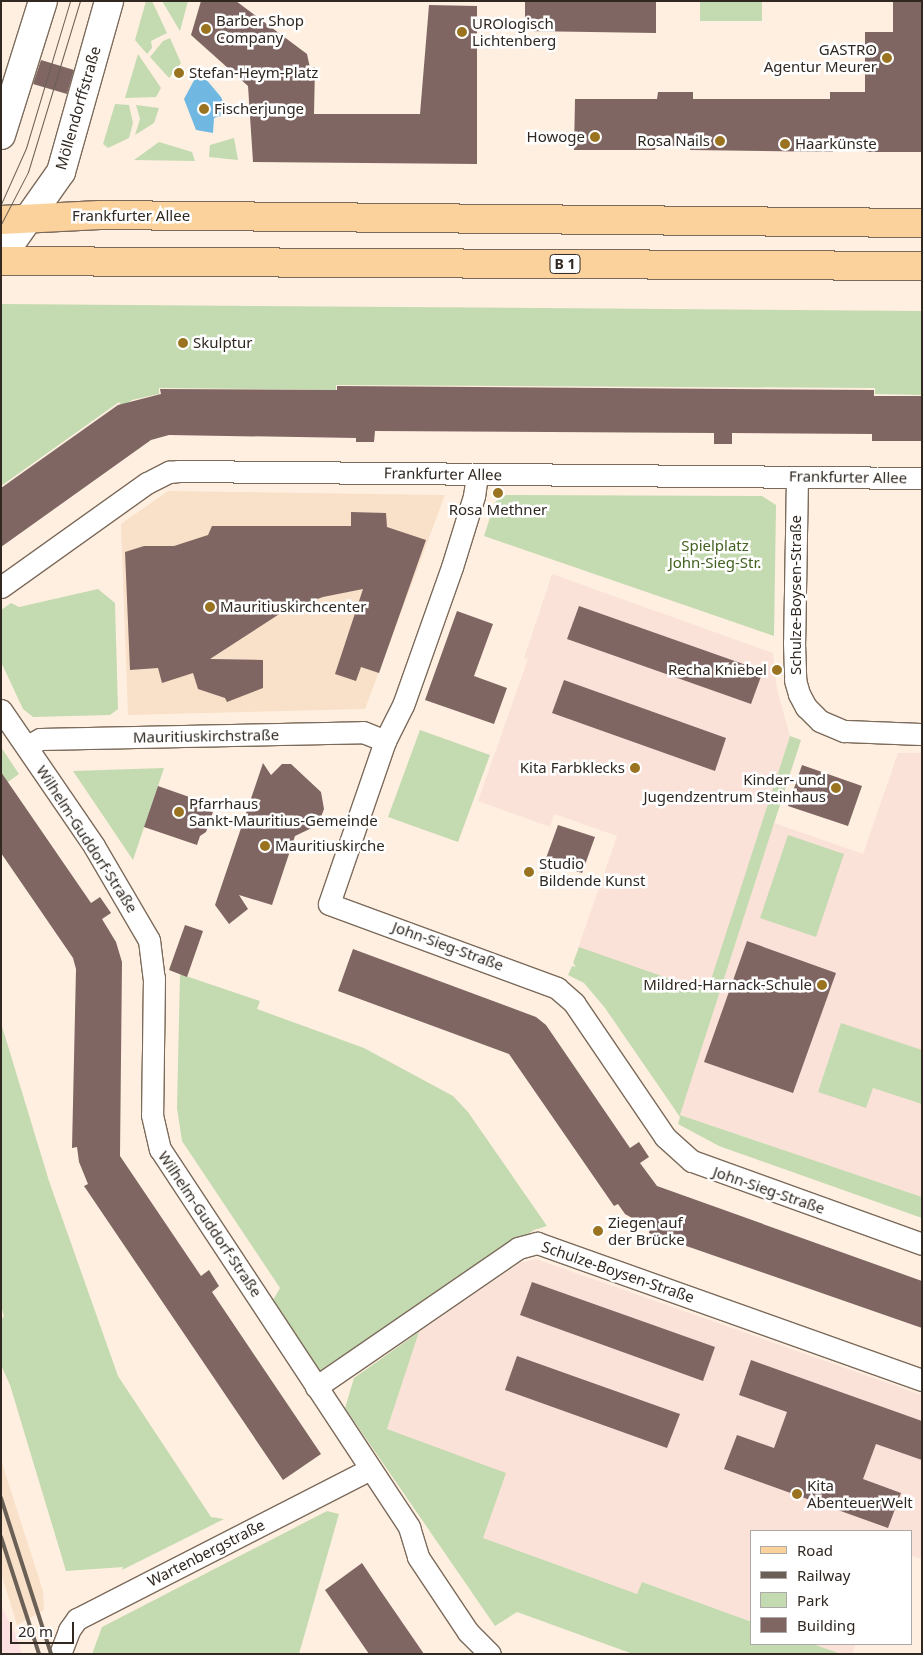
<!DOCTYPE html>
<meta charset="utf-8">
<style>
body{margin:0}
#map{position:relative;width:923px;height:1655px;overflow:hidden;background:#ffefe0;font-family:"Noto Sans",sans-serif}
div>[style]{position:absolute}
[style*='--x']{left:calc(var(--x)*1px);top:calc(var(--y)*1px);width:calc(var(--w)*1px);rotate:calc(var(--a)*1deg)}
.built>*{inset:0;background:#f9e0c8}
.industrial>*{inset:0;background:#fce0e2}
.education>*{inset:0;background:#fbe2d9}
.green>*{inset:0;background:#c4dab0}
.water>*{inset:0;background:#70b7e1}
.building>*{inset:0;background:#7f6663}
.roads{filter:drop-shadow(1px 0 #7c6b5b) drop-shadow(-1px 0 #7c6b5b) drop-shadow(0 1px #7c6b5b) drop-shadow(0 -1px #7c6b5b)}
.minor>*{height:21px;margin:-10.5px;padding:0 10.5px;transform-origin:10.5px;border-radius:10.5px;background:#fff}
.secondary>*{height:28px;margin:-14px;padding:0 14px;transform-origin:14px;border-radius:14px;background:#fff}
.primary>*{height:28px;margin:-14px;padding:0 14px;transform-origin:14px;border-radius:14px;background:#fcd29c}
.tram>*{height:1px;margin:-0.5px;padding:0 0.5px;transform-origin:0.5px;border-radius:0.5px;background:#6a6056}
.rail>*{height:4px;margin:-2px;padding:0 2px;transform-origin:2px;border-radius:2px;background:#6a6056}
.dots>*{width:14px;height:14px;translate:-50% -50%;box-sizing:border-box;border:2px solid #fff;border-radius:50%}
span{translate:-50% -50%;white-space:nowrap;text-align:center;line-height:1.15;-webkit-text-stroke:5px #fff;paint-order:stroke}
.shield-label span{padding:1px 4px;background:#fff;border:1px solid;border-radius:4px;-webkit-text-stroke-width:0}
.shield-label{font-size:14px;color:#302821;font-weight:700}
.poi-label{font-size:15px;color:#302821}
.left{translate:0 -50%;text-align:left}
.right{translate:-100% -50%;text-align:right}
.street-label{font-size:15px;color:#302821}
.park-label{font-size:15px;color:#43611f}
.frame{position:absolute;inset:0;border:2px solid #302821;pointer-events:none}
.legend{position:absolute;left:750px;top:1530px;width:162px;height:115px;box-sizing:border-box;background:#fff;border:1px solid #aca9a6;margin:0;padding:6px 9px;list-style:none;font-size:15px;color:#302821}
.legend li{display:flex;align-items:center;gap:10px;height:25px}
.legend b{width:25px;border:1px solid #aca9a6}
.scale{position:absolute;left:10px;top:1622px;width:64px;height:22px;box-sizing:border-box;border:2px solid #302821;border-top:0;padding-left:6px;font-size:15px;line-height:18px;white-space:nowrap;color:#302821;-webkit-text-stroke:4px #fff;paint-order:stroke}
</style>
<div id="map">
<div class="built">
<div style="clip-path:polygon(168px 491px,445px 495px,365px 709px,128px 715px,121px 524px)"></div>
<div style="clip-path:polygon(1px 1460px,43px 1591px,44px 1610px,17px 1625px,1px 1573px)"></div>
</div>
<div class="industrial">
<div style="clip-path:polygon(1px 1605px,17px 1638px,22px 1654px,1px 1654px)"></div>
</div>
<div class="education">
<div style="clip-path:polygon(552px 574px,773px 653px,777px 689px,790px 736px,708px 993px,578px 948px,617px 836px,554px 814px,550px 827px,478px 801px,528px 659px,524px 658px)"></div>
<div style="clip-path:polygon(898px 753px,922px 753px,922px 1197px,680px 1115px,774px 823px,863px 854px)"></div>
<div style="clip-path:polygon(536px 1259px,922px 1395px,922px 1559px,912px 1556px,912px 1531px,752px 1531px,752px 1622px,642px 1582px,637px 1594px,483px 1538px,387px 1429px,419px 1332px,520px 1263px)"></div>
<div style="clip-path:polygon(813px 1644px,856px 1644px,852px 1654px,841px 1654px)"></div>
</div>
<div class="green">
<div style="clip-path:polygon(146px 1px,152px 1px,167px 33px,151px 41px,152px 48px,147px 54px,135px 40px)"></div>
<div style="clip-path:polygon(162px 1px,188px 1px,180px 31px)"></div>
<div style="clip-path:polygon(700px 1px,762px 1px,762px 21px,700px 21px)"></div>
<div style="clip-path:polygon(170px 38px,181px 63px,169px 78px,150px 57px,163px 41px)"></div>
<div style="clip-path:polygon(138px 54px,161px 88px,156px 97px,125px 98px)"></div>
<div style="clip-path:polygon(115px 104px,129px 105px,133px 123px,129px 138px,108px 148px,103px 144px)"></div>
<div style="clip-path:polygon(136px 105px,159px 108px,154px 123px,135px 135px,140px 119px)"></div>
<div style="clip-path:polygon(234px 138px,238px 160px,209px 157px,210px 145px)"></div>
<div style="clip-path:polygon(159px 142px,192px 152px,195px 161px,134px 160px)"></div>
<div style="clip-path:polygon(2px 304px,922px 311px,922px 395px,875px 394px,875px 388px,336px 385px,336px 390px,159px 388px,159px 394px,132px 400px,122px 406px,119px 402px,1px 486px)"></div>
<div style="clip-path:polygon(506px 495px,762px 496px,776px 505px,774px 636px,484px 536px,495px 502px)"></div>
<div style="clip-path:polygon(98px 589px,115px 603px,118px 709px,110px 715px,33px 717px,23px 709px,1px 662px,1px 610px,11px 603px,19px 607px)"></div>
<div style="clip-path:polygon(420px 730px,490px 755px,458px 842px,388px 817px)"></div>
<div style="clip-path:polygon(790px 736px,801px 740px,680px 1115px,922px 1197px,922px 1218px,719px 1146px,678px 1124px,680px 1117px,605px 1008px,584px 983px,568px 975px,572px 966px,576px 967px,573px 963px,579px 947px,707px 992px)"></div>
<div style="clip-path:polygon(1px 747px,19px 774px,1px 787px)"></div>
<div style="clip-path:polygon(164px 768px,158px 786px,133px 860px,73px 771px)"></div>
<div style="clip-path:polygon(788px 835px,844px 854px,816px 937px,760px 918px)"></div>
<div style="clip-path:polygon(180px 974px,260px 1001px,257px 1009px,364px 1048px,453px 1096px,468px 1112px,547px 1226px,534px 1230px,325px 1373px,320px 1372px,272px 1302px,280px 1288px,182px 1141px,177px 1108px)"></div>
<div style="clip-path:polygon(1px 1023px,49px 1181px,118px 1376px,211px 1517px,224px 1519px,122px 1570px,123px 1567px,66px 1571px,10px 1385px,1px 1365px,1px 1320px,4px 1316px,1px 1306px)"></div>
<div style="clip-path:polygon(841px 1023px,922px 1050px,922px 1104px,873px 1088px,866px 1108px,818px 1092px)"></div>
<div style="clip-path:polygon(419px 1332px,387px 1429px,506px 1473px,483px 1538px,637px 1594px,642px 1582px,752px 1622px,752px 1644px,813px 1644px,841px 1654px,633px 1654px,517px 1612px,495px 1626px,345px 1408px,354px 1378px)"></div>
<div style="clip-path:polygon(327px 1511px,339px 1514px,299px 1654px,92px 1654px,102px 1627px)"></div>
</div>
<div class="water">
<div style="clip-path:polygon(199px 71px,221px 97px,228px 114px,214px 118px,213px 133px,196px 130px,184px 99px)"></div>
</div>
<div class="building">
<div style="clip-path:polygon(201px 1px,236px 1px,307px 54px,310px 68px,315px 67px,314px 114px,420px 114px,429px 5px,477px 6px,477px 164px,253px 162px,248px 86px,191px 35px)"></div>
<div style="clip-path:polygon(525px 1px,656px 1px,656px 33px,525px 31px)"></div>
<div style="clip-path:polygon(893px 1px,922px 1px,922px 152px,866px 152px,866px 148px,833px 147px,833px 152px,690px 150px,690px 146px,656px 146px,655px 150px,574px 150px,575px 99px,657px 99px,658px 92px,693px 92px,693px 99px,830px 99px,830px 92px,865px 92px,865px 32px,893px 32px)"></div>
<div style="clip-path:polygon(41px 60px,74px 70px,67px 94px,33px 84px)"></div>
<div style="clip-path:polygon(337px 386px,874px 390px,874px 396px,922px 396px,922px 441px,872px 441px,872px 434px,732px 433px,732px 444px,714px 444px,714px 433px,375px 431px,374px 442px,356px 442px,356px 438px,169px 435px,151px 440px,1px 547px,1px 488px,118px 405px,161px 394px,160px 389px,337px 390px)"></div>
<div style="clip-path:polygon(351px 512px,386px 513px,387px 527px,426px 540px,379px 673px,361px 667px,356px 681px,335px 674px,363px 589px,323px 597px,284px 611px,210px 659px,263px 660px,263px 688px,227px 702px,225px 698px,198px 689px,193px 673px,162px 683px,158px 668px,130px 670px,125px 552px,144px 546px,174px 546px,208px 535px,212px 526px,351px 526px)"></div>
<div style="clip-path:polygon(579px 606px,763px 671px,751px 704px,567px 639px)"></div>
<div style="clip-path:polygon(457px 611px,493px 624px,474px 676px,507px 688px,494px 724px,425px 700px)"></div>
<div style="clip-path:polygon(564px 680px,726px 738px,715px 771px,552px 713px)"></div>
<div style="clip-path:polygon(263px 763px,271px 775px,282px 764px,291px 764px,321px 792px,324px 809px,318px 825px,295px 836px,272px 905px,239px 895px,248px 909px,229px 924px,215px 905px)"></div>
<div style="clip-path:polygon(802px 765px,862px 786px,848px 826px,788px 806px)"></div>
<div style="clip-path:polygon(1px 772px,91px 903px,100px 897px,111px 913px,102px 919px,116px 942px,122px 962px,120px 1156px,201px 1276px,209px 1270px,219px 1286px,212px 1292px,321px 1454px,283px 1480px,84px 1186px,88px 1184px,79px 1162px,77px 1147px,72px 1148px,76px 969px,73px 958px,1px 853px)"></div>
<div style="clip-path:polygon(158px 786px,215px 806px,206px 832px,200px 836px,197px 845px,144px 827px)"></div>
<div style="clip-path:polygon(558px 825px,595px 837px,582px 873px,545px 861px)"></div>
<div style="clip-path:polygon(185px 925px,203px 931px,187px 977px,169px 970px)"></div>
<div style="clip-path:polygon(747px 941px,836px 973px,793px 1093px,704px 1062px)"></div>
<div style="clip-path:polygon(353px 949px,536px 1017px,546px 1025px,630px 1148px,639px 1142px,649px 1157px,640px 1163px,657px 1186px,922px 1281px,922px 1328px,649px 1233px,650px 1228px,625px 1214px,618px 1204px,614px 1206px,509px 1054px,338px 991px)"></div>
<div style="clip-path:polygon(532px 1282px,715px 1347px,703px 1381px,520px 1315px)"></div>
<div style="clip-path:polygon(517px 1356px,680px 1414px,667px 1448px,505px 1390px)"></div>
<div style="clip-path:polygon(751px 1360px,922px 1421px,922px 1460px,876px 1444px,863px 1479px,901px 1493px,888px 1528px,724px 1469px,737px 1435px,774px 1448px,787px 1412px,739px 1395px)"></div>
<div style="clip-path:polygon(362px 1563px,380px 1590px,424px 1654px,369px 1654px,325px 1590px)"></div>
</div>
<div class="roads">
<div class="minor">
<div style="--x:477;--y:475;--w:21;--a:98"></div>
<div style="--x:474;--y:496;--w:74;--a:107.2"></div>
<div style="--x:452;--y:567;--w:146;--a:109.5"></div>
<div style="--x:403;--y:705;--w:40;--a:116.6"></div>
<div style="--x:385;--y:741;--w:172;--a:109"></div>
<div style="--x:329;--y:904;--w:243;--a:20.2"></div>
<div style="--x:557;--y:988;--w:23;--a:41"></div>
<div style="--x:574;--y:1003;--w:162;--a:55.8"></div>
<div style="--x:665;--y:1137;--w:36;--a:42"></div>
<div style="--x:692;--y:1161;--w:245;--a:19.8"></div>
<div style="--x:797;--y:477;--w:166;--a:91"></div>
<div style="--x:794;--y:643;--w:37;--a:88"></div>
<div style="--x:795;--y:680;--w:15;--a:74"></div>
<div style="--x:799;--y:694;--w:15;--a:62"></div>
<div style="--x:806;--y:707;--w:20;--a:45"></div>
<div style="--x:820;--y:721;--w:26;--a:23"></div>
<div style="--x:844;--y:731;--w:78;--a:2.2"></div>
<div style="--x:1;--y:587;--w:179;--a:-35.5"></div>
<div style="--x:147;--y:483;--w:25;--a:-27"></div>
<div style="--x:169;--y:472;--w:10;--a:-6"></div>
<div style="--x:179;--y:471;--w:743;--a:0.54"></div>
<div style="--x:1;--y:710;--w:165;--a:55.6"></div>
<div style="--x:94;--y:846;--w:109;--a:59.7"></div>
<div style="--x:149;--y:940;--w:38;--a:83"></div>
<div style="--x:154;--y:978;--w:137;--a:90.8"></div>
<div style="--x:152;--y:1115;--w:35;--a:77"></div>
<div style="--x:160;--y:1149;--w:453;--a:56.6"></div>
<div style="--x:409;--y:1527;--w:31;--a:73"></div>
<div style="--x:418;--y:1557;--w:90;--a:56.3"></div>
<div style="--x:468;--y:1632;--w:31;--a:45"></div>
<div style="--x:27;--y:746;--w:15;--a:-28"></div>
<div style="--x:40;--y:739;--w:323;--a:-1.2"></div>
<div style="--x:363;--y:732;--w:24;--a:22"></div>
<div style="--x:316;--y:1387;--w:245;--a:-34.5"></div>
<div style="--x:518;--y:1248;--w:20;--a:-15"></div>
<div style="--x:537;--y:1243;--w:409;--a:19.6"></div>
<div style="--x:60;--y:1654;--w:26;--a:-69"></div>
<div style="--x:69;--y:1630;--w:14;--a:-54"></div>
<div style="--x:77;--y:1619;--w:329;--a:-27.1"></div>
</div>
<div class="secondary">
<div style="--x:1;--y:135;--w:140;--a:-72.6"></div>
<div style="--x:1;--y:257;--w:104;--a:-54.8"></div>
<div style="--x:61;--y:172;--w:178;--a:-74.3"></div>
</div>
<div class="primary">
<div style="--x:1;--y:220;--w:99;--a:-2.9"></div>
<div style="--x:100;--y:215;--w:822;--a:0.56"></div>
<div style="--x:1;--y:261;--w:921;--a:0.31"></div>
</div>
</div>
<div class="tram">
<div style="--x:1;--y:204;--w:61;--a:-65.9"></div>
<div style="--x:26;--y:148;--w:153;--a:-73.3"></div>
<div style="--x:1;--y:224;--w:59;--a:-62.6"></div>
<div style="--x:28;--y:172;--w:179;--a:-73.1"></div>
</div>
<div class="rail">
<div style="--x:1;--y:1498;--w:164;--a:72.2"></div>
<div style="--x:1;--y:1537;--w:123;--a:72"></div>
</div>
<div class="dots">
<div style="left:206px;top:29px;background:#99731f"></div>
<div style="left:462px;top:32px;background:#99731f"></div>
<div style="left:887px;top:58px;background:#99731f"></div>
<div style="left:179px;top:73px;background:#99731f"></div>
<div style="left:204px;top:109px;background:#99731f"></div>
<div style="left:595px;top:137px;background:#99731f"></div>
<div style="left:720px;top:141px;background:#99731f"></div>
<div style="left:785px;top:144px;background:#99731f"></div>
<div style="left:183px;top:343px;background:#99731f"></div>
<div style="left:498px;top:493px;background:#99731f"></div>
<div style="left:210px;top:607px;background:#99731f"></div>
<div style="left:777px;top:670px;background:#99731f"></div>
<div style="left:635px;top:768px;background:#99731f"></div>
<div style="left:836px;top:788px;background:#99731f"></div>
<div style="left:179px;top:812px;background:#99731f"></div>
<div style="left:265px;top:846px;background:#99731f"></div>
<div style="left:529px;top:872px;background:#99731f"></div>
<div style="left:822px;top:985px;background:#99731f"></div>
<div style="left:598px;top:1231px;background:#99731f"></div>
<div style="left:797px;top:1494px;background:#99731f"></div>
</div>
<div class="shield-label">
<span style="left:565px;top:264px">B 1</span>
</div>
<div class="poi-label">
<span class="left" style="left:216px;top:29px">Barber Shop<br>Company</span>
<span class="left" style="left:472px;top:32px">UROlogisch<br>Lichtenberg</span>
<span class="right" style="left:877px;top:58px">GASTRO<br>Agentur Meurer</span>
<span class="left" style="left:189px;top:73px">Stefan-Heym-Platz</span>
<span class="left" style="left:214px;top:109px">Fischerjunge</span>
<span class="right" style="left:585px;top:137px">Howoge</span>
<span class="right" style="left:710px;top:141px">Rosa Nails</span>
<span class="left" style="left:795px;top:144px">Haarkünste</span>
<span class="left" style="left:193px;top:343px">Skulptur</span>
<span style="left:498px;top:510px">Rosa Methner</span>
<span class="left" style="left:220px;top:607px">Mauritiuskirchcenter</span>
<span class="right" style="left:767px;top:670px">Recha Kniebel</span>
<span class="right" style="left:625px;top:768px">Kita Farbklecks</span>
<span class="right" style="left:826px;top:788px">Kinder- und<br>Jugendzentrum Steinhaus</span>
<span class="left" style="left:189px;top:812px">Pfarrhaus<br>Sankt-Mauritius-Gemeinde</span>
<span class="left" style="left:275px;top:846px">Mauritiuskirche</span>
<span class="left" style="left:539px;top:872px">Studio<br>Bildende Kunst</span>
<span class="right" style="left:812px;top:985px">Mildred-Harnack-Schule</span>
<span class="left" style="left:608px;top:1231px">Ziegen auf<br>der Brücke</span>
<span class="left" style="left:807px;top:1494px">Kita<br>AbenteuerWelt</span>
</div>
<div class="street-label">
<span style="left:78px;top:108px;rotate:-74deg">Möllendorffstraße</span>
<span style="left:131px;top:216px">Frankfurter Allee</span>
<span style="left:443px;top:474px;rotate:1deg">Frankfurter Allee</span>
<span style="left:848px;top:477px;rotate:1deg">Frankfurter Allee</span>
<span style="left:796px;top:595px;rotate:-90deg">Schulze-Boysen-Straße</span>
<span style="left:206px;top:736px;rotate:-1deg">Mauritiuskirchstraße</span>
<span style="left:87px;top:839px;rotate:57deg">Wilhelm-Guddorf-Straße</span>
<span style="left:448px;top:946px;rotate:20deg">John-Sieg-Straße</span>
<span style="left:769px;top:1190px;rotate:19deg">John-Sieg-Straße</span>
<span style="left:210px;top:1224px;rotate:56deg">Wilhelm-Guddorf-Straße</span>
<span style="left:618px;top:1272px;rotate:19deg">Schulze-Boysen-Straße</span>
<span style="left:206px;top:1553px;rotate:-27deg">Wartenbergstraße</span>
</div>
<div class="park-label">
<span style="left:715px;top:554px">Spielplatz<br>John-Sieg-Str.</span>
</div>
<div class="frame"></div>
<ul class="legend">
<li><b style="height:6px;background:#fcd29c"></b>Road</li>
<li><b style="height:6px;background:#6a6056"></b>Railway</li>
<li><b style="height:14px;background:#c4dab0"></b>Park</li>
<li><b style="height:14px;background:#7f6663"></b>Building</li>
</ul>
<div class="scale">20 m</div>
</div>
